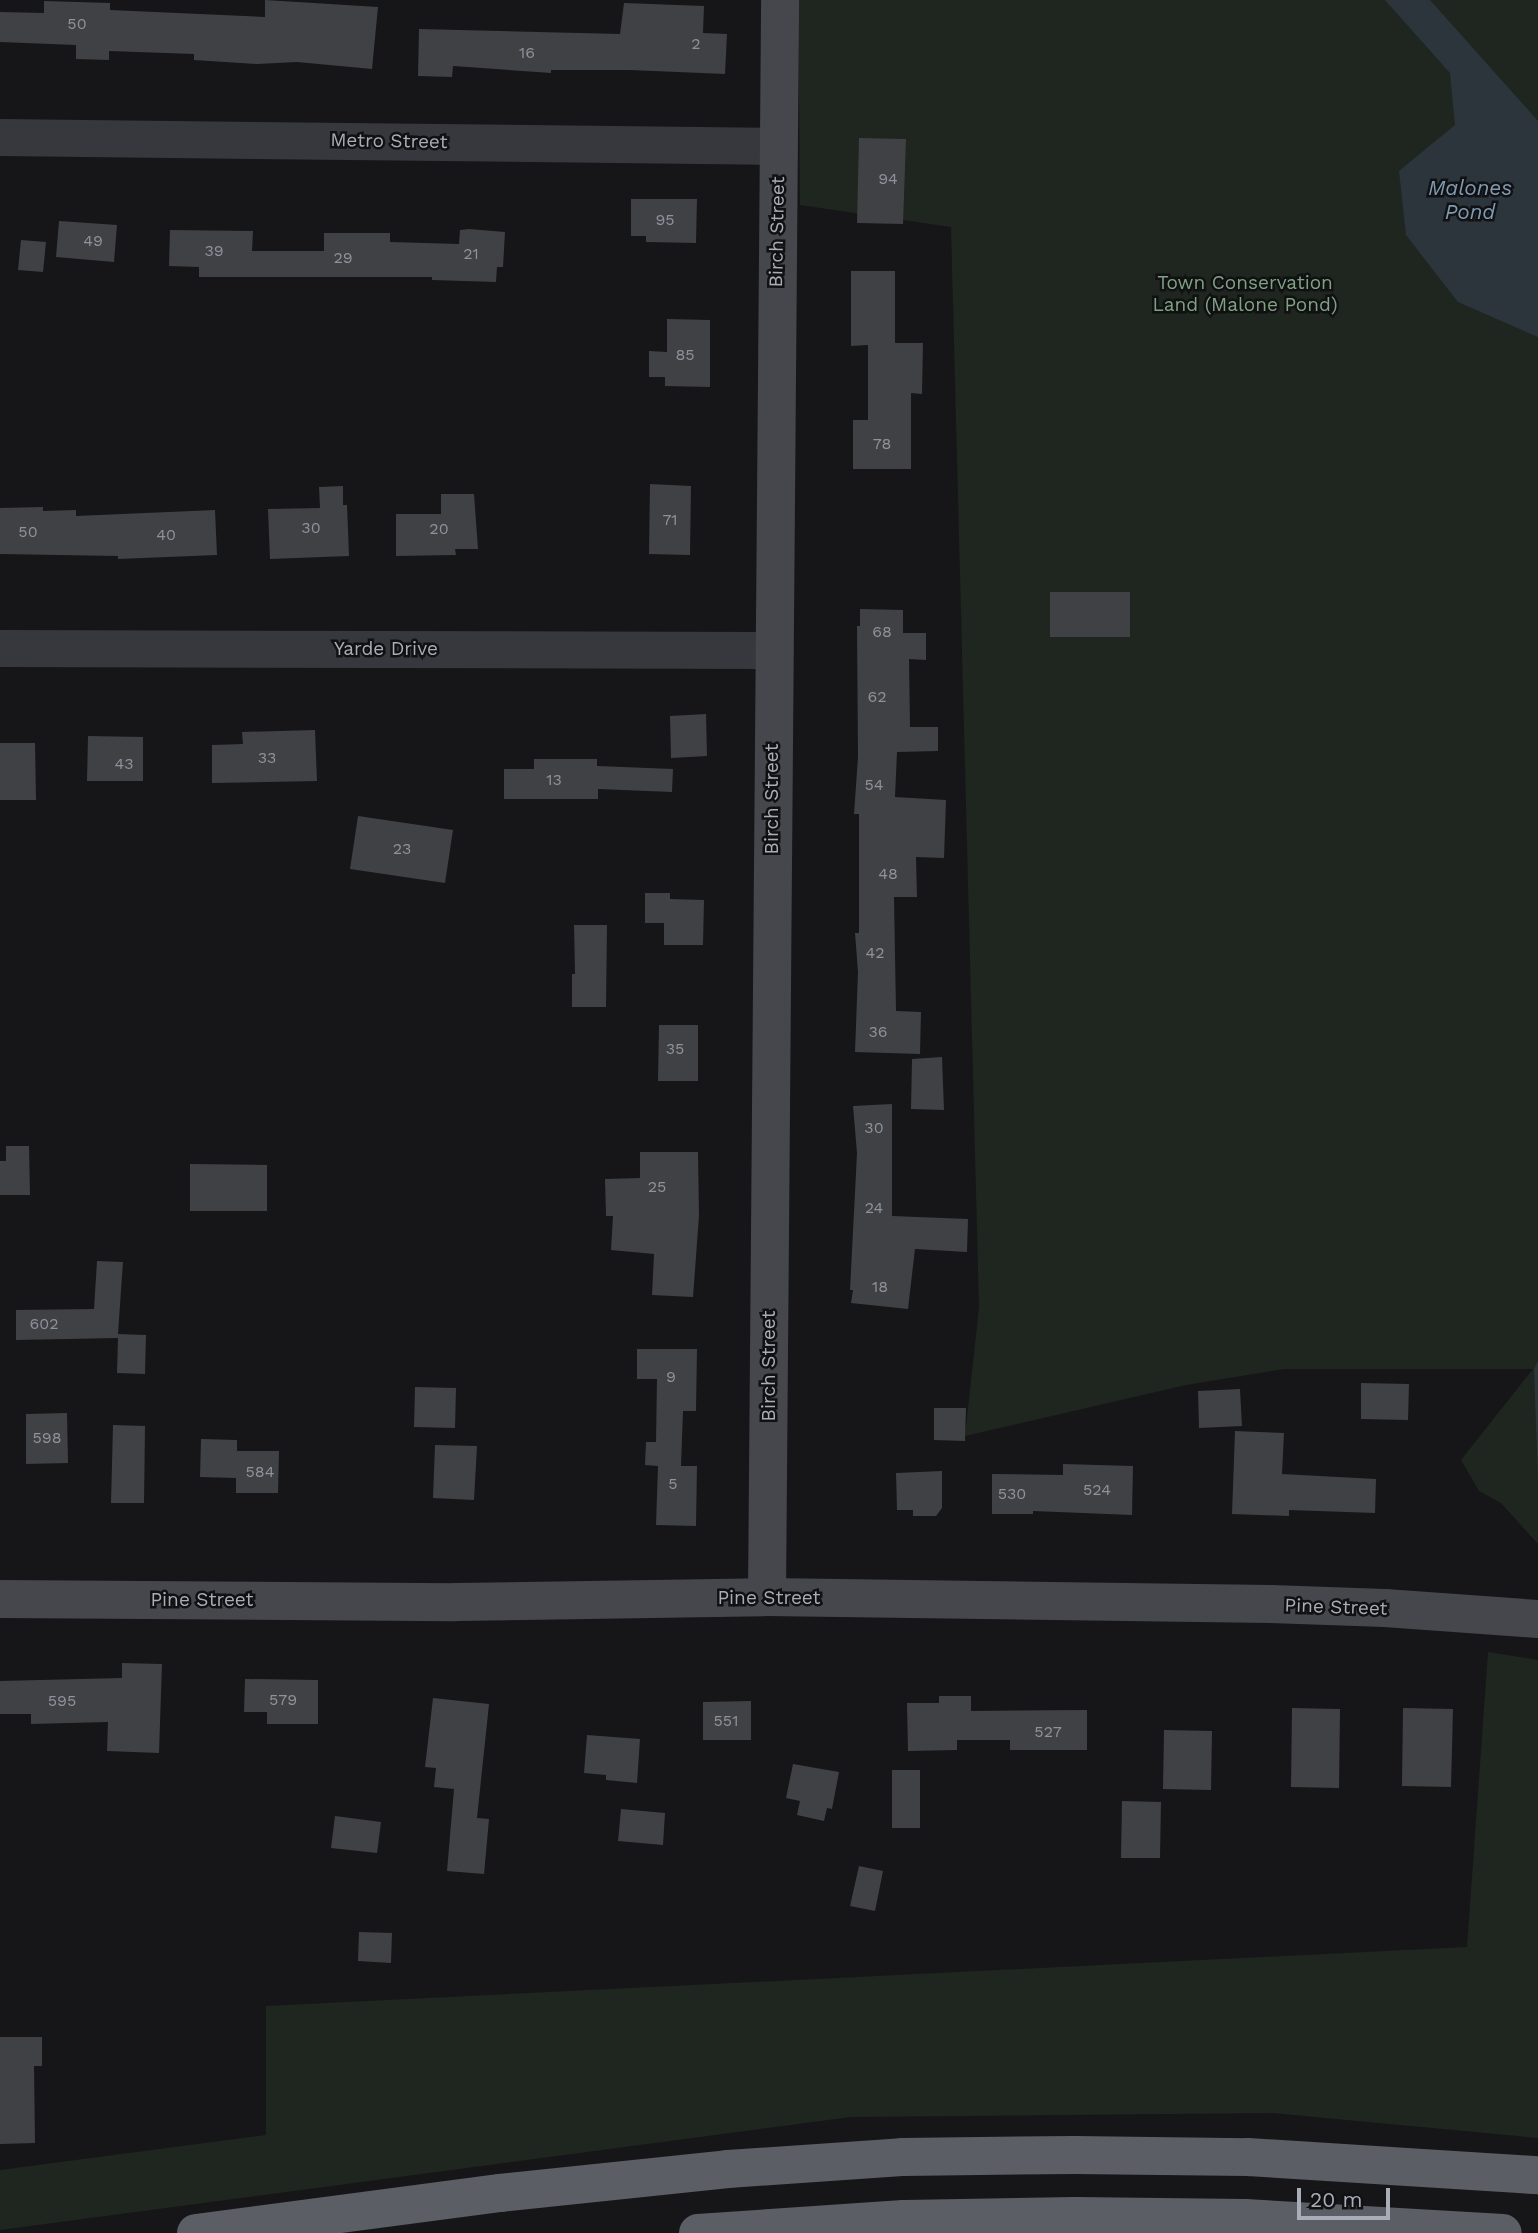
<!DOCTYPE html>
<style>
body{margin:0}
#map{position:relative;width:1538px;height:2233px;overflow:hidden;background:#161618;font-family:"Work Sans",sans-serif}
div>[style]{position:absolute}
[style*='--x']{left:calc(var(--x)*1px);top:calc(var(--y)*1px);width:calc(var(--w)*1px);rotate:calc(var(--a)*1deg)}
.green>*{inset:0;background:#1e261f}
.water>*{inset:0;background:#2c353c}
.building>*{inset:0;background:#404145}
.minor>*{height:37px;margin:-18.5px;padding:0 18.5px;transform-origin:18.5px;border-radius:18.5px;background:#37383d}
.secondary>*{height:38px;margin:-19px;padding:0 19px;transform-origin:19px;border-radius:19px;background:#45474d}
.trunk>*{height:38px;margin:-19px;padding:0 19px;transform-origin:19px;border-radius:19px;background:#5b5e65}
span{translate:-50% -50%;white-space:nowrap;text-align:center;line-height:1.15;-webkit-text-stroke:5px #111113;paint-order:stroke}
.number-label{font-size:16px;color:#8e929b}
.number-label span{-webkit-text-stroke-width:0}
.street-label{font-size:19px;color:#a8adb8}
.park-label{font-size:19px;color:#7fa381}
.water-label{font-size:21px;color:#7f9bb3;font-style:italic}
.scale{position:absolute;left:1297px;top:2188px;width:93px;height:32px;box-sizing:border-box;border:4px solid #a8adb8;border-top:0;padding-left:9px;font-size:21px;line-height:24px;white-space:nowrap;color:#a8adb8;-webkit-text-stroke:5px #111113;paint-order:stroke}
</style>
<div id="map">
<div class="green">
<div style="clip-path:polygon(798px 0,1538px 0,1538px 1544px,1501px 1503px,1479px 1491px,1461px 1460px,1533px 1369px,1284px 1369px,1186px 1385px,965px 1436px,979px 1307px,951px 227px,800px 205px)"></div>
<div style="clip-path:polygon(1488px 1652px,1538px 1660px,1538px 2138px,1272px 2113px,851px 2117px,0 2230px,0 2170px,266px 2135px,266px 2006px,1467px 1947px)"></div>
</div>
<div class="water">
<div style="clip-path:polygon(1385px 0,1430px 0,1538px 121px,1538px 337px,1458px 302px,1406px 235px,1399px 171px,1455px 125px,1450px 73px)"></div>
<div style="clip-path:polygon(1538px 1361px,1538px 1481px,1534px 1369px)"></div>
</div>
<div class="building">
<div style="clip-path:polygon(265px 0,378px 7px,372px 69px,297px 62px,257px 64px,194px 60px,194px 54px,109px 51px,109px 60px,76px 59px,76px 45px,0 42px,0 12px,44px 13px,44px 1px,110px 3px,110px 10px,265px 17px)"></div>
<div style="clip-path:polygon(624px 3px,704px 6px,703px 33px,727px 34px,725px 74px,630px 70px,551px 70px,551px 73px,453px 66px,452px 77px,418px 76px,419px 29px,620px 34px)"></div>
<div style="clip-path:polygon(859px 138px,906px 139px,903px 224px,857px 223px)"></div>
<div style="clip-path:polygon(631px 199px,697px 199px,696px 243px,646px 242px,646px 236px,631px 236px)"></div>
<div style="clip-path:polygon(59px 221px,117px 225px,114px 262px,56px 257px)"></div>
<div style="clip-path:polygon(469px 229px,505px 232px,503px 267px,497px 267px,496px 282px,432px 280px,432px 277px,199px 277px,199px 267px,169px 266px,170px 230px,253px 231px,252px 251px,324px 251px,324px 233px,390px 233px,390px 242px,459px 244px,460px 230px)"></div>
<div style="clip-path:polygon(21px 240px,46px 242px,43px 272px,18px 270px)"></div>
<div style="clip-path:polygon(851px 271px,895px 271px,895px 343px,923px 343px,922px 394px,911px 393px,911px 469px,853px 469px,853px 420px,868px 420px,868px 345px,851px 346px)"></div>
<div style="clip-path:polygon(667px 319px,710px 320px,710px 387px,665px 386px,665px 377px,649px 377px,649px 351px,667px 352px)"></div>
<div style="clip-path:polygon(650px 484px,691px 486px,690px 555px,649px 554px)"></div>
<div style="clip-path:polygon(343px 486px,343px 505px,347px 505px,349px 556px,270px 559px,268px 509px,320px 508px,319px 487px)"></div>
<div style="clip-path:polygon(441px 494px,474px 494px,478px 549px,455px 549px,456px 555px,396px 556px,396px 514px,441px 514px)"></div>
<div style="clip-path:polygon(43px 507px,43px 511px,76px 510px,76px 516px,215px 510px,217px 555px,118px 559px,118px 556px,0 554px,0 508px)"></div>
<div style="clip-path:polygon(1050px 592px,1130px 592px,1130px 637px,1050px 637px)"></div>
<div style="clip-path:polygon(860px 609px,903px 610px,903px 633px,926px 633px,926px 660px,909px 659px,910px 727px,938px 727px,938px 751px,897px 752px,895px 797px,946px 800px,944px 858px,916px 857px,917px 897px,894px 897px,896px 1011px,921px 1012px,920px 1054px,855px 1052px,858px 972px,855px 933px,859px 933px,859px 814px,854px 814px,858px 757px,857px 626px,860px 626px)"></div>
<div style="clip-path:polygon(706px 714px,707px 756px,671px 758px,670px 716px)"></div>
<div style="clip-path:polygon(315px 730px,317px 781px,212px 783px,212px 745px,243px 744px,242px 732px)"></div>
<div style="clip-path:polygon(88px 736px,143px 737px,143px 781px,87px 781px)"></div>
<div style="clip-path:polygon(0 743px,35px 743px,36px 800px,0 800px)"></div>
<div style="clip-path:polygon(534px 759px,597px 759px,597px 766px,673px 769px,672px 792px,598px 789px,598px 799px,504px 799px,504px 769px,534px 769px)"></div>
<div style="clip-path:polygon(358px 816px,453px 830px,445px 883px,350px 869px)"></div>
<div style="clip-path:polygon(645px 893px,670px 893px,670px 899px,704px 900px,703px 945px,664px 945px,664px 923px,645px 923px)"></div>
<div style="clip-path:polygon(574px 925px,607px 925px,606px 1007px,572px 1007px,572px 974px,575px 974px)"></div>
<div style="clip-path:polygon(659px 1025px,698px 1025px,698px 1081px,658px 1081px)"></div>
<div style="clip-path:polygon(942px 1057px,944px 1110px,911px 1109px,912px 1059px)"></div>
<div style="clip-path:polygon(892px 1104px,892px 1216px,968px 1219px,967px 1252px,915px 1249px,908px 1309px,851px 1303px,853px 1290px,850px 1290px,857px 1153px,853px 1106px)"></div>
<div style="clip-path:polygon(6px 1146px,29px 1146px,30px 1195px,0 1195px,0 1161px,6px 1161px)"></div>
<div style="clip-path:polygon(640px 1152px,698px 1152px,699px 1216px,693px 1297px,652px 1295px,654px 1254px,611px 1250px,613px 1216px,606px 1216px,605px 1179px,640px 1178px)"></div>
<div style="clip-path:polygon(190px 1164px,267px 1165px,267px 1211px,190px 1211px)"></div>
<div style="clip-path:polygon(97px 1261px,123px 1262px,118px 1334px,146px 1335px,145px 1374px,117px 1373px,118px 1338px,16px 1340px,16px 1310px,94px 1309px)"></div>
<div style="clip-path:polygon(637px 1349px,697px 1349px,696px 1411px,683px 1411px,681px 1466px,697px 1466px,696px 1526px,656px 1525px,658px 1466px,645px 1465px,646px 1442px,656px 1442px,657px 1379px,637px 1379px)"></div>
<div style="clip-path:polygon(1361px 1383px,1409px 1384px,1408px 1420px,1361px 1419px)"></div>
<div style="clip-path:polygon(415px 1387px,456px 1388px,455px 1428px,414px 1427px)"></div>
<div style="clip-path:polygon(1240px 1389px,1242px 1426px,1199px 1428px,1198px 1391px)"></div>
<div style="clip-path:polygon(934px 1408px,966px 1408px,965px 1441px,934px 1440px)"></div>
<div style="clip-path:polygon(67px 1413px,68px 1463px,26px 1464px,26px 1414px)"></div>
<div style="clip-path:polygon(113px 1425px,145px 1426px,144px 1503px,111px 1503px)"></div>
<div style="clip-path:polygon(1235px 1431px,1284px 1433px,1282px 1474px,1376px 1479px,1375px 1513px,1289px 1510px,1289px 1516px,1232px 1514px)"></div>
<div style="clip-path:polygon(201px 1439px,237px 1440px,237px 1451px,279px 1451px,278px 1493px,236px 1493px,236px 1478px,200px 1477px)"></div>
<div style="clip-path:polygon(435px 1445px,477px 1446px,474px 1500px,433px 1498px)"></div>
<div style="clip-path:polygon(1063px 1464px,1133px 1466px,1132px 1515px,1033px 1511px,1033px 1514px,992px 1514px,992px 1474px,1063px 1475px)"></div>
<div style="clip-path:polygon(942px 1471px,942px 1508px,936px 1516px,913px 1516px,913px 1510px,897px 1510px,896px 1473px)"></div>
<div style="clip-path:polygon(122px 1663px,162px 1664px,159px 1753px,107px 1751px,108px 1722px,31px 1724px,31px 1714px,0 1714px,0 1681px,122px 1678px)"></div>
<div style="clip-path:polygon(245px 1679px,318px 1680px,318px 1724px,267px 1724px,267px 1712px,244px 1712px)"></div>
<div style="clip-path:polygon(939px 1696px,971px 1696px,971px 1711px,1087px 1710px,1087px 1750px,1010px 1750px,1010px 1740px,957px 1740px,957px 1750px,908px 1751px,907px 1703px,939px 1703px)"></div>
<div style="clip-path:polygon(433px 1698px,489px 1704px,477px 1818px,489px 1819px,484px 1874px,447px 1871px,454px 1789px,434px 1787px,436px 1768px,425px 1767px)"></div>
<div style="clip-path:polygon(751px 1701px,751px 1740px,703px 1740px,703px 1702px)"></div>
<div style="clip-path:polygon(1292px 1708px,1340px 1709px,1339px 1788px,1291px 1787px)"></div>
<div style="clip-path:polygon(1403px 1708px,1453px 1709px,1451px 1787px,1402px 1786px)"></div>
<div style="clip-path:polygon(1164px 1730px,1212px 1731px,1211px 1790px,1163px 1789px)"></div>
<div style="clip-path:polygon(587px 1735px,640px 1739px,637px 1783px,606px 1780px,606px 1775px,584px 1773px)"></div>
<div style="clip-path:polygon(793px 1764px,839px 1772px,832px 1809px,827px 1808px,824px 1821px,797px 1815px,800px 1801px,786px 1798px)"></div>
<div style="clip-path:polygon(892px 1770px,920px 1770px,920px 1828px,892px 1828px)"></div>
<div style="clip-path:polygon(1122px 1801px,1161px 1802px,1160px 1858px,1121px 1858px)"></div>
<div style="clip-path:polygon(621px 1809px,665px 1813px,663px 1845px,618px 1841px)"></div>
<div style="clip-path:polygon(335px 1816px,381px 1822px,377px 1853px,331px 1848px)"></div>
<div style="clip-path:polygon(859px 1866px,883px 1871px,875px 1911px,850px 1906px)"></div>
<div style="clip-path:polygon(359px 1932px,392px 1933px,391px 1963px,358px 1961px)"></div>
<div style="clip-path:polygon(0 2037px,42px 2037px,42px 2066px,34px 2066px,35px 2143px,0 2144px)"></div>
</div>
<div class="minor">
<div style="--x:0;--y:137;--w:778;--a:0.66"></div>
<div style="--x:0;--y:648;--w:772;--a:0.15"></div>
</div>
<div class="secondary">
<div style="--x:767;--y:1597;--w:1597;--a:-89.53"></div>
<div style="--x:0;--y:1599;--w:456;--a:0.4"></div>
<div style="--x:456;--y:1602;--w:311;--a:-0.9"></div>
<div style="--x:767;--y:1597;--w:504;--a:0.8"></div>
<div style="--x:1271;--y:1604;--w:114;--a:2"></div>
<div style="--x:1385;--y:1608;--w:153;--a:4.1"></div>
</div>
<div class="trunk">
<div style="--x:196;--y:2233;--w:307;--a:-7.5"></div>
<div style="--x:500;--y:2193;--w:229;--a:-6"></div>
<div style="--x:728;--y:2169;--w:174;--a:-3.9"></div>
<div style="--x:902;--y:2157;--w:172;--a:-0.7"></div>
<div style="--x:1074;--y:2155;--w:174;--a:0.7"></div>
<div style="--x:1248;--y:2157;--w:291;--a:3.6"></div>
<div style="--x:698;--y:2233;--w:206;--a:-3.9"></div>
<div style="--x:904;--y:2219;--w:171;--a:-1"></div>
<div style="--x:1075;--y:2216;--w:170;--a:0.7"></div>
<div style="--x:1245;--y:2218;--w:258;--a:3.3"></div>
</div>
<div class="number-label">
<span style="left:77px;top:24px">50</span>
<span style="left:696px;top:44px">2</span>
<span style="left:527px;top:53px">16</span>
<span style="left:888px;top:179px">94</span>
<span style="left:665px;top:220px">95</span>
<span style="left:93px;top:241px">49</span>
<span style="left:214px;top:251px">39</span>
<span style="left:471px;top:254px">21</span>
<span style="left:343px;top:258px">29</span>
<span style="left:685px;top:355px">85</span>
<span style="left:882px;top:444px">78</span>
<span style="left:670px;top:520px">71</span>
<span style="left:311px;top:528px">30</span>
<span style="left:439px;top:529px">20</span>
<span style="left:28px;top:532px">50</span>
<span style="left:166px;top:535px">40</span>
<span style="left:882px;top:632px">68</span>
<span style="left:877px;top:697px">62</span>
<span style="left:267px;top:758px">33</span>
<span style="left:124px;top:764px">43</span>
<span style="left:554px;top:780px">13</span>
<span style="left:874px;top:785px">54</span>
<span style="left:402px;top:849px">23</span>
<span style="left:888px;top:874px">48</span>
<span style="left:875px;top:953px">42</span>
<span style="left:878px;top:1032px">36</span>
<span style="left:675px;top:1049px">35</span>
<span style="left:874px;top:1128px">30</span>
<span style="left:657px;top:1187px">25</span>
<span style="left:874px;top:1208px">24</span>
<span style="left:880px;top:1287px">18</span>
<span style="left:44px;top:1324px">602</span>
<span style="left:671px;top:1377px">9</span>
<span style="left:47px;top:1438px">598</span>
<span style="left:260px;top:1472px">584</span>
<span style="left:673px;top:1484px">5</span>
<span style="left:1097px;top:1490px">524</span>
<span style="left:1012px;top:1494px">530</span>
<span style="left:283px;top:1700px">579</span>
<span style="left:62px;top:1701px">595</span>
<span style="left:726px;top:1721px">551</span>
<span style="left:1048px;top:1732px">527</span>
</div>
<div class="street-label">
<span style="left:389px;top:141px;rotate:1deg">Metro Street</span>
<span style="left:777px;top:232px;rotate:-89deg">Birch Street</span>
<span style="left:386px;top:649px">Yarde Drive</span>
<span style="left:772px;top:799px;rotate:-90deg">Birch Street</span>
<span style="left:769px;top:1366px;rotate:-90deg">Birch Street</span>
<span style="left:769px;top:1598px">Pine Street</span>
<span style="left:202px;top:1600px">Pine Street</span>
<span style="left:1336px;top:1607px;rotate:2deg">Pine Street</span>
</div>
<div class="park-label">
<span style="left:1245px;top:294px">Town Conservation<br>Land (Malone Pond)</span>
</div>
<div class="water-label">
<span style="left:1470px;top:200px">Malones<br>Pond</span>
</div>
<div class="scale">20 m</div>
</div>
